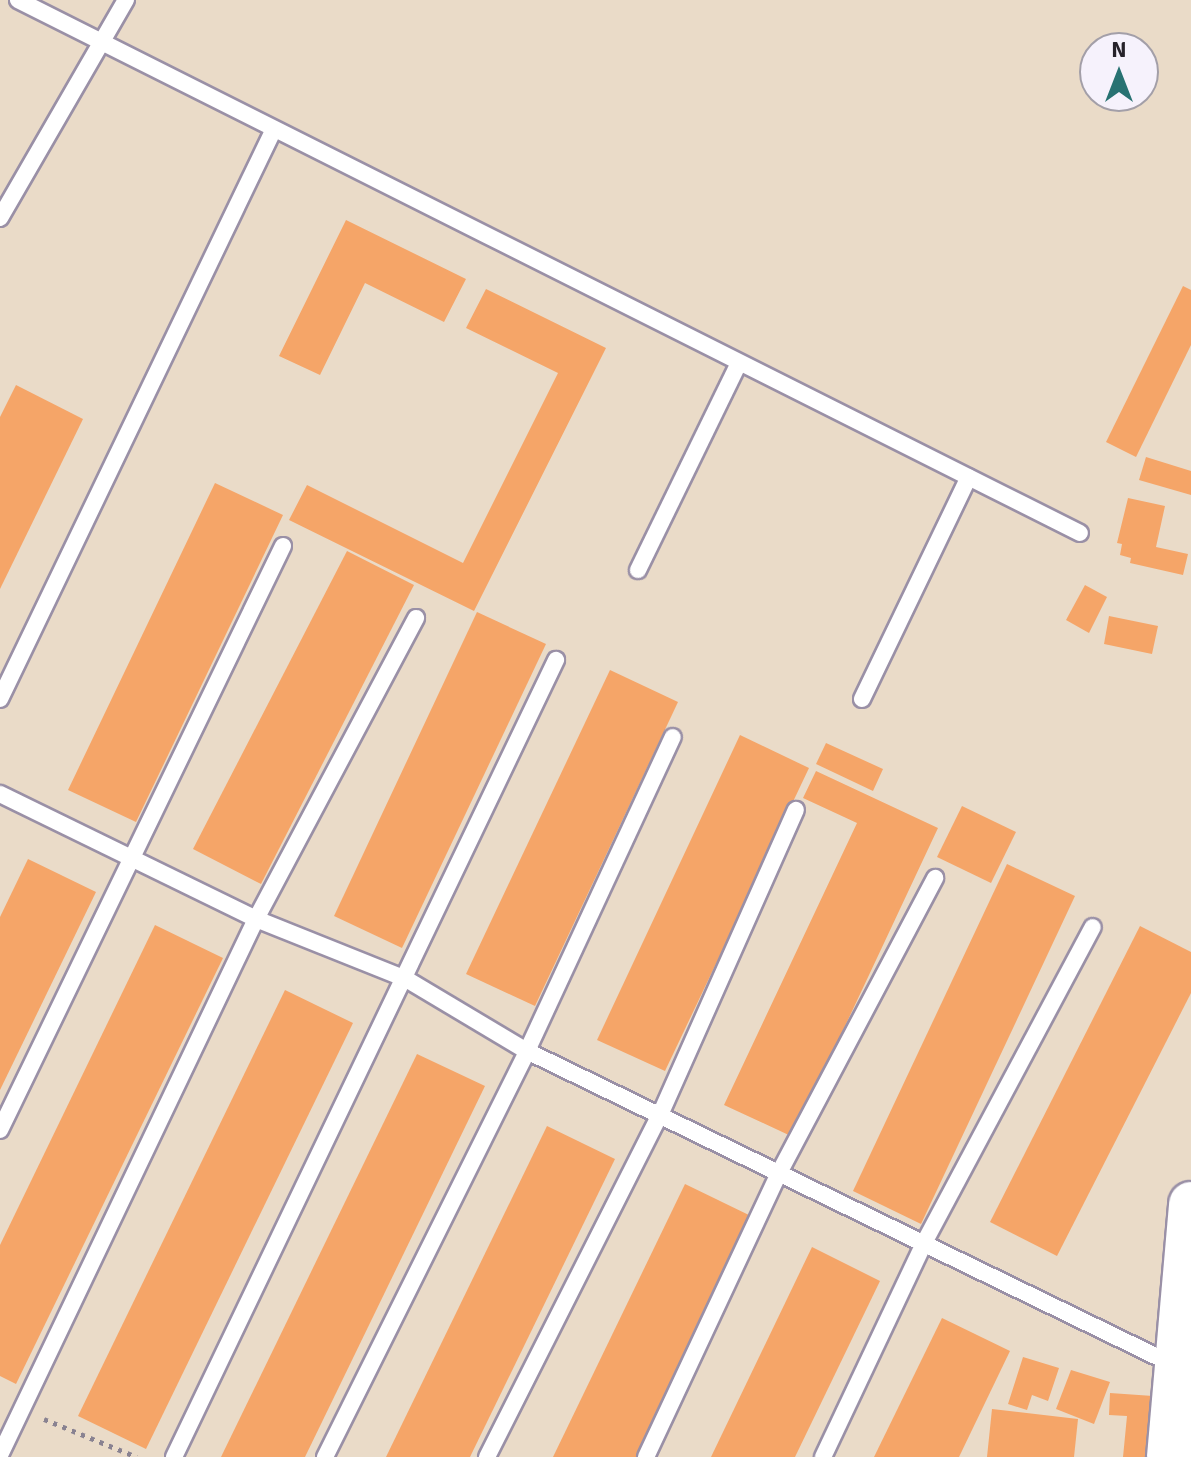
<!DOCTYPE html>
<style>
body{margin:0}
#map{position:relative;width:1191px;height:1457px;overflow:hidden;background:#ede2f9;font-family:Signika,sans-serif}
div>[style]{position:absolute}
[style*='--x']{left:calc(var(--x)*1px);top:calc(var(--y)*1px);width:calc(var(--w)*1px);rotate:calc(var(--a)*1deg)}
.commercial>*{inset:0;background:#eadbc8}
.building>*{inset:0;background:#f5a568}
.path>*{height:5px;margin-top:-2.5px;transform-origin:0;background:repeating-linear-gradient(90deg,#898291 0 4px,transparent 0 10px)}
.roads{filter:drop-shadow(2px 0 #9a90a6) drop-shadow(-2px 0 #9a90a6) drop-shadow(0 2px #9a90a6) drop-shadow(0 -2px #9a90a6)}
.lane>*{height:16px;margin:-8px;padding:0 8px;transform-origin:8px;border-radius:8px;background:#fff}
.secondary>*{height:44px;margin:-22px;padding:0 22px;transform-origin:22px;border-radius:22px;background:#fff}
span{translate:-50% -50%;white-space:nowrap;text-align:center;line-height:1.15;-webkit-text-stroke:6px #f6f2fc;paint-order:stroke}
.north{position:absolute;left:1079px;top:32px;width:80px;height:80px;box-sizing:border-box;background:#f6f2fc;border:2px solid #a39fa8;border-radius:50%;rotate:0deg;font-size:22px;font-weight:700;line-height:32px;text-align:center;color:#26222a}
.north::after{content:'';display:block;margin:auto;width:28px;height:36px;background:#287272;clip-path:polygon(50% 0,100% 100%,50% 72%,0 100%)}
</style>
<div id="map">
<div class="commercial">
<div style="clip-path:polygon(evenodd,0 0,1191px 0,1191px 1204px,1169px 1457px,0 1457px,0 0,1095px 48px,1143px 48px,1143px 96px,1095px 96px,1095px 48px)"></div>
</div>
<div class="building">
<div style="clip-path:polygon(346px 220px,466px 279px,444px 322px,365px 283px,320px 375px,279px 356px)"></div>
<div style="clip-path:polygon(1183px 286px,1191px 290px,1191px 345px,1136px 457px,1106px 442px)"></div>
<div style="clip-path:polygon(486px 289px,606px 348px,474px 611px,289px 520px,307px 485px,463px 563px,558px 373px,466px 328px)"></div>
<div style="clip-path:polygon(16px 385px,83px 419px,0 589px,0 417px)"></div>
<div style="clip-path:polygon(1146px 457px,1191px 471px,1191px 495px,1139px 480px)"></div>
<div style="clip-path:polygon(215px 483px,283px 515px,136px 822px,68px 790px)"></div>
<div style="clip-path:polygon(1128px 498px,1165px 506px,1156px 547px,1188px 554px,1183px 575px,1130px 563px,1131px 558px,1120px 555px,1122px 544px,1117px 543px)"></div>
<div style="clip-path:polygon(347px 551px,414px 585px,261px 884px,193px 849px)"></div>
<div style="clip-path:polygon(1085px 585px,1107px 597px,1089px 633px,1066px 620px)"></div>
<div style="clip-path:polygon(477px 612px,546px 644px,402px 948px,334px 916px)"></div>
<div style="clip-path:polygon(1109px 616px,1158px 626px,1152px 654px,1104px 644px)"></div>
<div style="clip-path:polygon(610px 670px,678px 702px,535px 1006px,466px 974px)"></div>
<div style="clip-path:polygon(740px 735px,809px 768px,665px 1071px,597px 1040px)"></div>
<div style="clip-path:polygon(826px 743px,883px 769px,873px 791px,816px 764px)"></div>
<div style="clip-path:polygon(816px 771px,938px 828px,793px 1137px,724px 1105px,857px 823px,803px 798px)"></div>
<div style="clip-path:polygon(962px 806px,1016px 832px,991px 883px,937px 857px)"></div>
<div style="clip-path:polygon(28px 859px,96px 892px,0 1090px,0 917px)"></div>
<div style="clip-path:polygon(1007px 864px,1075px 896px,921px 1224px,853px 1191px)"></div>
<div style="clip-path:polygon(155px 925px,223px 958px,16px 1384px,0 1376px,0 1245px)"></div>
<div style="clip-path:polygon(1140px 926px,1191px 952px,1191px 993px,1057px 1256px,990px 1222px)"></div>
<div style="clip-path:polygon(285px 990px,353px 1023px,146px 1449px,78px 1416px)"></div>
<div style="clip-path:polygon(417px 1054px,485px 1086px,305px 1457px,221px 1457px)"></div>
<div style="clip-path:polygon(547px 1126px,615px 1159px,470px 1457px,386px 1457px)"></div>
<div style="clip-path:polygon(685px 1184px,753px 1217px,637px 1457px,553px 1457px)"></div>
<div style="clip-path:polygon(812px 1247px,880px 1281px,795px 1457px,711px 1457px)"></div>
<div style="clip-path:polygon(942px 1318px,1010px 1351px,959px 1457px,874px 1457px)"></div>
<div style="clip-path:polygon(1023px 1357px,1059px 1368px,1048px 1401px,1032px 1395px,1027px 1410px,1008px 1404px)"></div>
<div style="clip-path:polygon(1071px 1370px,1110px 1382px,1094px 1424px,1056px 1409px)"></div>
<div style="clip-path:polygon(1110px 1393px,1153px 1396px,1148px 1457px,1123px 1457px,1127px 1416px,1109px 1415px)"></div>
<div style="clip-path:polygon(992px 1409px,1078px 1419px,1074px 1457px,987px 1457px)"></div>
</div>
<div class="path">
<div style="--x:44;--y:1419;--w:100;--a:22.2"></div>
</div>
<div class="roads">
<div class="lane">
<div style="--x:18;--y:0;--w:1188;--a:26.65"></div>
<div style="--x:0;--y:218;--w:252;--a:-60"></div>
<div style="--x:638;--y:570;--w:230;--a:-64"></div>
<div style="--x:0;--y:699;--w:630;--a:-64.33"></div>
<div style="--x:862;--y:699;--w:246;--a:-64.3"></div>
<div style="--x:0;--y:794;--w:285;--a:26"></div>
<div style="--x:256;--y:919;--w:162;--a:21.8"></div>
<div style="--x:406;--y:979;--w:141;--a:30.8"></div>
<div style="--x:527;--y:1051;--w:721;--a:25.89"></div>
<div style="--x:0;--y:1130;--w:649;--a:-64.15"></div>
<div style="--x:0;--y:1455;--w:594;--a:-64.47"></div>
<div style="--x:256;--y:919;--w:341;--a:-62"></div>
<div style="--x:174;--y:1457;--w:884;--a:-64.39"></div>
<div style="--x:325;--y:1457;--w:453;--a:-63.5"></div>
<div style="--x:527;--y:1051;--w:346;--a:-65.1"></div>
<div style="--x:487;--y:1457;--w:383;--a:-63.2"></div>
<div style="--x:660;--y:1115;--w:334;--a:-66"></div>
<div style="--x:646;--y:1457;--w:314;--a:-64.9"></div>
<div style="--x:779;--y:1173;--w:334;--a:-62.1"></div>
<div style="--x:823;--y:1457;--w:237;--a:-64.7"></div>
<div style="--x:924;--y:1243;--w:358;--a:-61.9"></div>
</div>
<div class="secondary">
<div style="--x:1169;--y:1457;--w:254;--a:-85"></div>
</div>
</div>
<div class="north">N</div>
</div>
